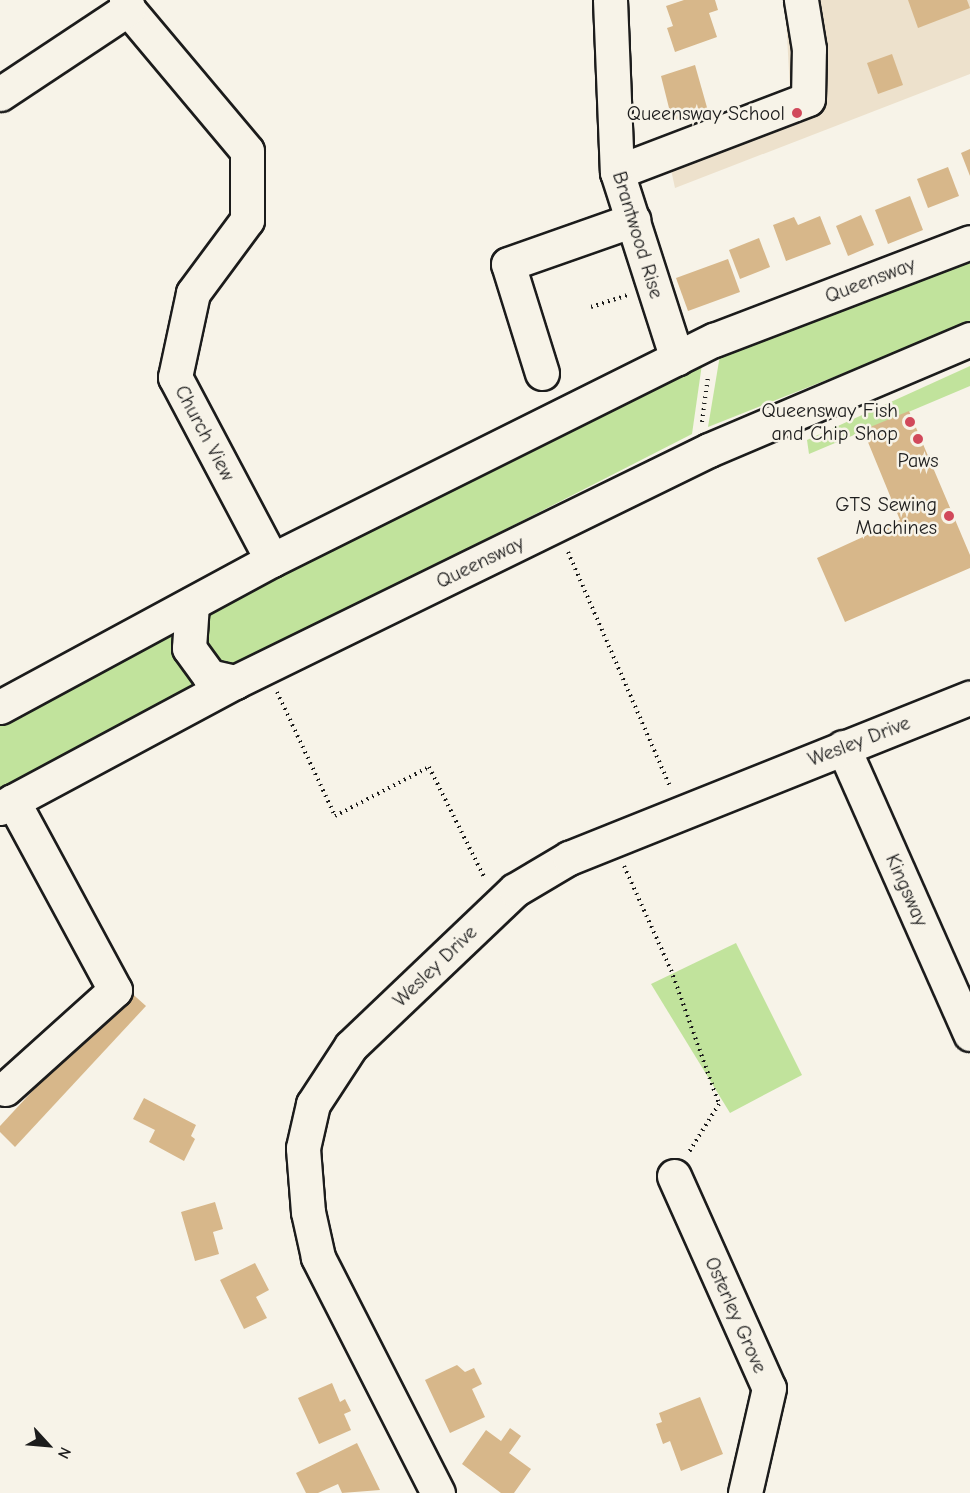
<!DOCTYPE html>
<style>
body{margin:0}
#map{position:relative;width:970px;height:1493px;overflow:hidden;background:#f7f3e8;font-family:"Comic Neue",sans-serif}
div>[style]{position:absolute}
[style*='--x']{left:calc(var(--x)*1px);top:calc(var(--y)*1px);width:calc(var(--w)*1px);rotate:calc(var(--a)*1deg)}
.built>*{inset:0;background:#ede1cc}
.green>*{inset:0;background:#c1e39c}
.building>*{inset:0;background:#d7b78a}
.path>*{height:4px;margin-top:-2px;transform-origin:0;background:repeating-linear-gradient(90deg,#1c1c1c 0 1.5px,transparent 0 6px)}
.roads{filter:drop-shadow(2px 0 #1c1c1c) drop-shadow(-2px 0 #1c1c1c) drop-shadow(0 2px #1c1c1c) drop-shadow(0 -2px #1c1c1c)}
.minor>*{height:33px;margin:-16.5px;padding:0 16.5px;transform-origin:16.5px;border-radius:16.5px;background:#f7f3e8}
.dots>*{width:16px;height:16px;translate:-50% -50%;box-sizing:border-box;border:3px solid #f7f3e8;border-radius:50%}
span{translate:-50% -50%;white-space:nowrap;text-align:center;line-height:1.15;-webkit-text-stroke:5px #f7f3e8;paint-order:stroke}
.poi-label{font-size:20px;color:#1c1c1c}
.right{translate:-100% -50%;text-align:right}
.street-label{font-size:20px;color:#1c1c1c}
.north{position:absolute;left:18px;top:1415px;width:60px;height:60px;-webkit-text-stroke:4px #f7f3e8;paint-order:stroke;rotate:116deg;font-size:16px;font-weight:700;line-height:24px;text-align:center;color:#1c1c1c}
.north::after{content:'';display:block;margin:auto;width:21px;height:27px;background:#1c1c1c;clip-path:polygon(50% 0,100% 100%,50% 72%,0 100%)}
</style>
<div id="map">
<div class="built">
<div style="clip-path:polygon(785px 0,970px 0,970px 74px,675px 188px,664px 137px,790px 90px)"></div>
</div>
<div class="green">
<div style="clip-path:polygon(970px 252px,970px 323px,708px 427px,721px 349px)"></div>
<div style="clip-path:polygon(703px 357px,692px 434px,242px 664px,214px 665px,200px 646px,206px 611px)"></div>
<div style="clip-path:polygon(970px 366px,970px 386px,809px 454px,807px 440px)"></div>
<div style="clip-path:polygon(173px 629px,173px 649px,197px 682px,198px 690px,0 794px,0 718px)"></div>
<div style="clip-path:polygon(736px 943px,802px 1075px,730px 1113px,651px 984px)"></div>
</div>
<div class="building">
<div style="clip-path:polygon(684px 0,715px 0,718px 10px,709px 13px,717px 37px,675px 52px,667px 28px,673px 26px,666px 6px)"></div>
<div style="clip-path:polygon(908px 0,967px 0,970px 8px,918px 28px)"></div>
<div style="clip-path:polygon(892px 54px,903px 85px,878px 94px,867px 63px)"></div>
<div style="clip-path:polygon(695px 65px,708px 111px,672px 120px,661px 76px)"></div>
<div style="clip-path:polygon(970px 149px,970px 176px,961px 153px)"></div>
<div style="clip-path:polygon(948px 167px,959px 196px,928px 208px,917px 179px)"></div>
<div style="clip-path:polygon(910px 196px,923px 230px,888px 244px,875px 210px)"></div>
<div style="clip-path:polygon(861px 215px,874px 245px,848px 256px,836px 226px)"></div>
<div style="clip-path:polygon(820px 216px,831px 244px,786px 261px,773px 225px,794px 217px,798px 225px)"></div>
<div style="clip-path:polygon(759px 238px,770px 267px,740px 279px,729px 250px)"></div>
<div style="clip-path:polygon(728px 259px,740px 292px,688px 311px,676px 278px)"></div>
<div style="clip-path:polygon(909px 411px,970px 555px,970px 568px,845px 622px,817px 558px,900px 520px,863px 430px)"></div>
<div style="clip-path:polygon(127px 989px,146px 1006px,15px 1147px,0 1132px,0 1126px)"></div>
<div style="clip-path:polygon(144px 1098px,196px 1125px,191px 1136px,195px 1139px,184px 1161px,149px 1142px,155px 1130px,133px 1119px)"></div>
<div style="clip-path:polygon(215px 1202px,223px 1229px,213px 1232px,219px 1254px,195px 1261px,181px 1212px)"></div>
<div style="clip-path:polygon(255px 1263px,269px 1290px,256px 1297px,267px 1318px,244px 1329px,220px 1280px)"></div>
<div style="clip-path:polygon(457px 1365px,465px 1372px,474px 1368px,482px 1384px,472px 1389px,485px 1417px,450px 1433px,425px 1380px)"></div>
<div style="clip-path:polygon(332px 1383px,340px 1402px,345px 1399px,351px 1411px,344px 1414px,351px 1430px,319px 1444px,298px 1398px)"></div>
<div style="clip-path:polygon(700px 1397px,723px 1454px,681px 1471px,670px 1441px,663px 1444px,656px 1424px,662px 1422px,659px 1413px)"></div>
<div style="clip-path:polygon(510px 1428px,521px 1436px,509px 1453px,531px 1469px,514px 1493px,501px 1493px,462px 1464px,486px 1430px,501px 1441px)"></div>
<div style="clip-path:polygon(357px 1443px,380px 1490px,342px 1493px,338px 1484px,318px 1493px,306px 1493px,296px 1473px)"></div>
</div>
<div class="path">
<div style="--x:591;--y:307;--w:38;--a:-18"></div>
<div style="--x:702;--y:422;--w:46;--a:-82.6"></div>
<div style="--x:568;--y:552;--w:256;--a:66.5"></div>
<div style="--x:277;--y:692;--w:137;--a:64.9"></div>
<div style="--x:335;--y:816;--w:106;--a:-27.5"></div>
<div style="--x:429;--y:767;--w:125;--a:63.4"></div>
<div style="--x:624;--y:866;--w:114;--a:65.7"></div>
<div style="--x:671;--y:970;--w:142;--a:70.3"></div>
<div style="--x:719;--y:1104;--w:57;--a:122"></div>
</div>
<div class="roads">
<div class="minor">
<div style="--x:126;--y:0;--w:9;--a:77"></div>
<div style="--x:128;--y:9;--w:185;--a:50"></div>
<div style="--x:247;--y:151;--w:69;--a:90"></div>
<div style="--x:247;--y:220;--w:91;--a:126.5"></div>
<div style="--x:193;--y:293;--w:86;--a:102.1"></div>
<div style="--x:175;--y:377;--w:207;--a:62.1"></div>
<div style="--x:610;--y:0;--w:172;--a:87.7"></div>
<div style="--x:617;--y:172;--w:196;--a:72.2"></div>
<div style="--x:0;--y:94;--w:154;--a:-33.6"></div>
<div style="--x:617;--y:172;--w:204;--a:-20.9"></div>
<div style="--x:808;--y:99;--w:50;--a:-88.9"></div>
<div style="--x:809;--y:49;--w:50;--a:-99.3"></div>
<div style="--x:542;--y:373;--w:114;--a:-107.3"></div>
<div style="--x:508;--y:264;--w:133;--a:-19.4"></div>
<div style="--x:192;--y:604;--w:44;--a:93.9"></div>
<div style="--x:189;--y:648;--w:34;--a:54"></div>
<div style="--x:209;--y:676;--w:27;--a:13"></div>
<div style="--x:0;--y:707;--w:309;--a:-28.4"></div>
<div style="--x:272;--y:560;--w:494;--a:-26.5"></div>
<div style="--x:714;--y:340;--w:274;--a:-20.9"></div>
<div style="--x:843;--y:747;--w:314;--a:66.1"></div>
<div style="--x:0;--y:808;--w:267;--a:-28.2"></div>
<div style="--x:235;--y:682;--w:528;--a:-26.08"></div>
<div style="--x:709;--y:450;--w:284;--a:-23"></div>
<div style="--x:5;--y:1089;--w:148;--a:-42"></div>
<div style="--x:115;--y:990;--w:215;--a:-118.4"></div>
<div style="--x:674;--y:1176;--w:232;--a:65.9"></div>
<div style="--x:769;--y:1388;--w:108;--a:102.9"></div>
<div style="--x:438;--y:1493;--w:265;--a:-117"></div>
<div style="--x:318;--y:1257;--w:46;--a:-102.5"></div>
<div style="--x:308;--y:1212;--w:64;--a:-94.5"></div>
<div style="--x:303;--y:1148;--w:45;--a:-77.2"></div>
<div style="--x:313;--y:1104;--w:69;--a:-56.8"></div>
<div style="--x:351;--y:1046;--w:226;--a:-43.6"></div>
<div style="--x:515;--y:890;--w:63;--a:-30.7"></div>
<div style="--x:569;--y:858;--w:432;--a:-21.8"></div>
</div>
</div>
<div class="dots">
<div style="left:797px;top:113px;background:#d1495b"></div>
<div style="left:910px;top:422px;background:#d1495b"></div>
<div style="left:918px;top:439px;background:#d1495b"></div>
<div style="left:949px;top:516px;background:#d1495b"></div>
</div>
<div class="poi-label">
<span class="right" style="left:785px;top:113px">Queensway School</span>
<span class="right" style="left:898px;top:422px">Queensway Fish<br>and Chip Shop</span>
<span style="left:918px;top:460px">Paws</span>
<span class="right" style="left:937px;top:516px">GTS Sewing<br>Machines</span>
</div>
<div class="street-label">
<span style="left:638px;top:235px;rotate:73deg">Brantwood Rise</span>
<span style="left:870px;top:280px;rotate:-21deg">Queensway</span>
<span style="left:205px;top:433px;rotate:62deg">Church View</span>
<span style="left:480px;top:562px;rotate:-26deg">Queensway</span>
<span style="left:859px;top:741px;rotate:-21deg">Wesley Drive</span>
<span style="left:907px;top:890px;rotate:66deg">Kingsway</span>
<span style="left:435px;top:966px;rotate:-44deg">Wesley Drive</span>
<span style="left:736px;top:1315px;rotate:66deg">Osterley Grove</span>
</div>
<div class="north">N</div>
</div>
